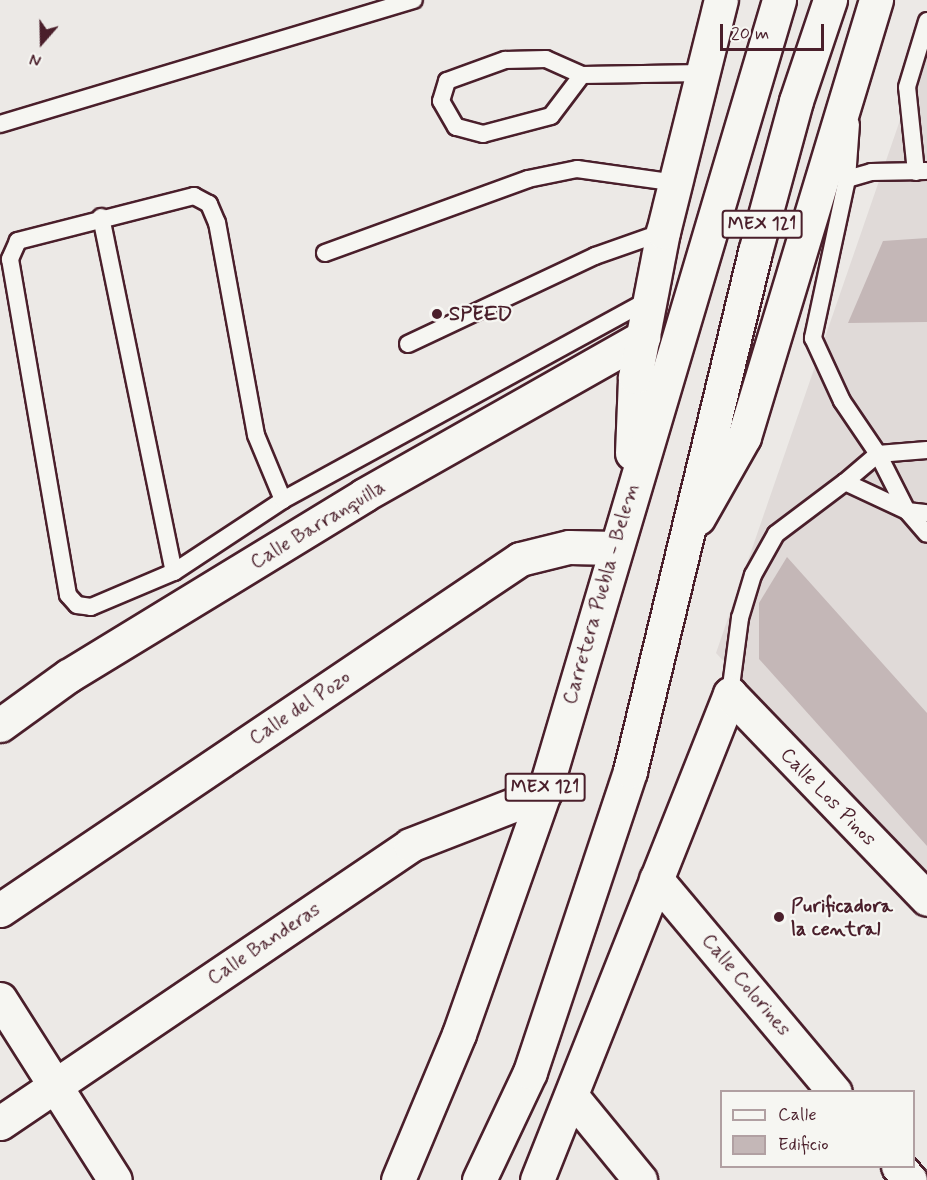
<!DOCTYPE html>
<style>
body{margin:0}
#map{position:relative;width:927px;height:1180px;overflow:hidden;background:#ece9e6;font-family:Mynerve,sans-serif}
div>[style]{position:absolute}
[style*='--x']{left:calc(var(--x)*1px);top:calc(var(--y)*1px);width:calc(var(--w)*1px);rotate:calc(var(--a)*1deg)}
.built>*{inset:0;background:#e0dad8}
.building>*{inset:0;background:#c4b7b7}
.roads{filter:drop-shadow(2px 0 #4a1f2b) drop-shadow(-2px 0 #4a1f2b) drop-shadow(0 2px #4a1f2b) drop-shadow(0 -2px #4a1f2b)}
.service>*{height:16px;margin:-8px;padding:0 8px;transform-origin:8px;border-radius:8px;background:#f6f6f2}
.minor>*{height:33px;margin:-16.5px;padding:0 16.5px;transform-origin:16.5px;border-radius:16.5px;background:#f6f6f2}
.primary>*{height:33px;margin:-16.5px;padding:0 16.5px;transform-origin:16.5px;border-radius:16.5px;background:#f6f6f2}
.dots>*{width:16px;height:16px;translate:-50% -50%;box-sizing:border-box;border:3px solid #f6f6f2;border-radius:50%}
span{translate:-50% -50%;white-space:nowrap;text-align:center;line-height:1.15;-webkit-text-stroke:4.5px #f6f6f2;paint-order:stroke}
.shield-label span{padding:2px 4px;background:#f6f6f2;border:2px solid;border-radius:4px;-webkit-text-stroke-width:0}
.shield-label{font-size:18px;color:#4a1f2b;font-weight:700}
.poi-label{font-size:20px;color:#4a1f2b;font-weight:700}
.left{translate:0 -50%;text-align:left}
.street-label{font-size:20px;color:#4a1f2b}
.legend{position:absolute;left:720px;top:1090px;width:195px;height:78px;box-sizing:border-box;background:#f6f6f2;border:2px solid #b1a0a2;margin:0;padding:8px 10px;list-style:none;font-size:18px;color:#4a1f2b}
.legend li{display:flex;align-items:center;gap:12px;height:30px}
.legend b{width:30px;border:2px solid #b1a0a2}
.north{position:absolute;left:12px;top:12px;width:60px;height:60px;-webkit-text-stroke:4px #f6f6f2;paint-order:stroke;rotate:200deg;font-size:16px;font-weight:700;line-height:24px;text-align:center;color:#4a1f2b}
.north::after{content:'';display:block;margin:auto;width:21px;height:27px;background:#4a1f2b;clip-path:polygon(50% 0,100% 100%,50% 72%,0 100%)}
.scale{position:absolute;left:720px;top:24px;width:104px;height:27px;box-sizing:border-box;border:3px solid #4a1f2b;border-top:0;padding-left:8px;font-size:18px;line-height:21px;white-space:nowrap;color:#4a1f2b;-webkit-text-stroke:4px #f6f6f2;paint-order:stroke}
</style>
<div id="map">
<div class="built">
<div style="clip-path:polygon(927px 42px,927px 878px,716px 653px)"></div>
</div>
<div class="building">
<div style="clip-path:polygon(927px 238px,927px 322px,848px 323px,883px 241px)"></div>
<div style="clip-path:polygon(787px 557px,927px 713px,927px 846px,759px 659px,759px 603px)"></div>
</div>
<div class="roads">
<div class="service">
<div style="--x:582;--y:75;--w:51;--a:127.1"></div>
<div style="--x:551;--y:116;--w:70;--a:165.2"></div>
<div style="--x:483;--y:134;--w:28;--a:-165"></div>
<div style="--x:456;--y:127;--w:30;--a:-120"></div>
<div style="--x:441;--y:101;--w:21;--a:-73"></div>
<div style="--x:447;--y:81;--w:62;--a:-19.9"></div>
<div style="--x:505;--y:60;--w:41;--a:-1.4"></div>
<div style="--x:546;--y:59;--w:39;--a:24"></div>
<div style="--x:582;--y:75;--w:121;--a:-0.9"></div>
<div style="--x:0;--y:124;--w:432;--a:-16.7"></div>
<div style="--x:851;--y:124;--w:55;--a:94.2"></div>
<div style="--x:847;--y:179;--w:163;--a:102.1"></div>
<div style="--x:813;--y:338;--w:69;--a:65.3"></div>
<div style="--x:842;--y:401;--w:64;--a:55.8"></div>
<div style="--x:878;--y:454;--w:64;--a:63"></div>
<div style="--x:907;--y:511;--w:30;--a:49"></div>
<div style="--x:916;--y:172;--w:85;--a:-96"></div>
<div style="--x:907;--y:87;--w:69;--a:-73.1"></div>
<div style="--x:847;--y:179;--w:25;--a:-16"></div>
<div style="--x:871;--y:172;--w:55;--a:-1"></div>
<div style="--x:101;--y:217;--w:362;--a:78.4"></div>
<div style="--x:325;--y:253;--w:216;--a:-20"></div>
<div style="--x:528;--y:179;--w:50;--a:-11.5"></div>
<div style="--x:577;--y:169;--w:100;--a:8"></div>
<div style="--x:408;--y:344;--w:207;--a:-25.2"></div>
<div style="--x:595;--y:256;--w:72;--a:-19.4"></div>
<div style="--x:845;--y:482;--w:43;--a:-40.3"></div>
<div style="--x:878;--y:454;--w:49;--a:-4.7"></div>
<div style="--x:283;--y:500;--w:70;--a:-112.6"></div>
<div style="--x:256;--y:435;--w:216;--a:-100.4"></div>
<div style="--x:217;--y:223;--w:21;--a:-113"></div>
<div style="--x:209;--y:204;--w:17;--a:-152"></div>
<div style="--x:194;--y:196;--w:182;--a:165.7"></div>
<div style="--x:18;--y:241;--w:20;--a:114"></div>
<div style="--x:10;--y:259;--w:341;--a:80.2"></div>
<div style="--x:68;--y:595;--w:13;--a:48"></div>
<div style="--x:77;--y:605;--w:14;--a:8"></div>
<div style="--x:91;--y:607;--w:90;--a:-22.9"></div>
<div style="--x:174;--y:572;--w:131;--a:-33.4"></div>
<div style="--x:283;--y:500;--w:418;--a:-28.7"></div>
<div style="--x:730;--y:694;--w:77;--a:-82.5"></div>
<div style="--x:740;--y:618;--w:45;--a:-73.2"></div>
<div style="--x:753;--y:575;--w:47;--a:-60.7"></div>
<div style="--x:776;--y:534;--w:86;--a:-37"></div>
<div style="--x:845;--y:482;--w:68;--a:25.1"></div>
<div style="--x:907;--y:511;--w:20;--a:6"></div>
</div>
<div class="minor">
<div style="--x:0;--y:725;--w:84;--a:-35.8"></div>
<div style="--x:68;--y:676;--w:347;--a:-31.4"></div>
<div style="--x:364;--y:495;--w:321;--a:-29.5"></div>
<div style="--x:656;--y:879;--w:278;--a:50"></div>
<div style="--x:0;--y:910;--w:627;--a:-34.02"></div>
<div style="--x:520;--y:559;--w:50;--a:-13.8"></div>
<div style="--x:569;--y:547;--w:47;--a:1.2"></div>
<div style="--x:0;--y:999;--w:214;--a:57.6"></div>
<div style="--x:573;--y:1098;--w:106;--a:50.7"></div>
<div style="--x:0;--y:1123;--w:495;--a:-34.1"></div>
<div style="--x:410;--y:845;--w:144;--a:-21.2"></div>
<div style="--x:898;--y:1166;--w:18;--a:49"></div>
<div style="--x:537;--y:1180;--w:523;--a:-68.34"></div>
<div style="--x:730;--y:694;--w:284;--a:46.1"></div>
</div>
<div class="primary">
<div style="--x:632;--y:453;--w:76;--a:-87.7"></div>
<div style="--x:635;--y:377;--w:148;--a:-79.1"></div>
<div style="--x:663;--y:232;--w:239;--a:-76"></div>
<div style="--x:698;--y:518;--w:93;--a:-60.4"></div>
<div style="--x:744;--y:437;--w:457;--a:-73.2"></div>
<div style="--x:398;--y:1180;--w:158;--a:-67.3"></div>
<div style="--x:459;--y:1034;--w:256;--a:-70.6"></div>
<div style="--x:544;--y:793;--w:827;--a:-73.49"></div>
<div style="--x:479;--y:1180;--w:119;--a:-64.7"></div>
<div style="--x:530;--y:1072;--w:317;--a:-71.6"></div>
<div style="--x:630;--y:771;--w:534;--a:-76.46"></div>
<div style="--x:755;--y:252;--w:156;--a:-74.8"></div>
<div style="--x:796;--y:101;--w:107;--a:-71.4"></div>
</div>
</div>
<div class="dots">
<div style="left:437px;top:314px;background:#4a1f2b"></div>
<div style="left:779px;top:917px;background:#4a1f2b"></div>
</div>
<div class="shield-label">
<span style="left:762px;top:224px">MEX 121</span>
<span style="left:545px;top:787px">MEX 121</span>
</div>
<div class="poi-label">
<span class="left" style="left:449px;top:314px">SPEED</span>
<span class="left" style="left:791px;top:918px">Purificadora<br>la central</span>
</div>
<div class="street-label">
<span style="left:318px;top:525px;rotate:-31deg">Calle Barranquilla</span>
<span style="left:601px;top:594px;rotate:-74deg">Carretera Puebla - Belem</span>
<span style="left:300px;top:708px;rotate:-34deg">Calle del Pozo</span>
<span style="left:828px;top:797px;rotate:46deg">Calle Los Pinos</span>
<span style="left:264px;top:944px;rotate:-34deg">Calle Banderas</span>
<span style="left:746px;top:985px;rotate:50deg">Calle Colorines</span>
</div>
<ul class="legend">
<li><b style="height:8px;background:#f6f6f2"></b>Calle</li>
<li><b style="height:16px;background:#c4b7b7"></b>Edificio</li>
</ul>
<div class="north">N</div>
<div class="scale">20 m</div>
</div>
